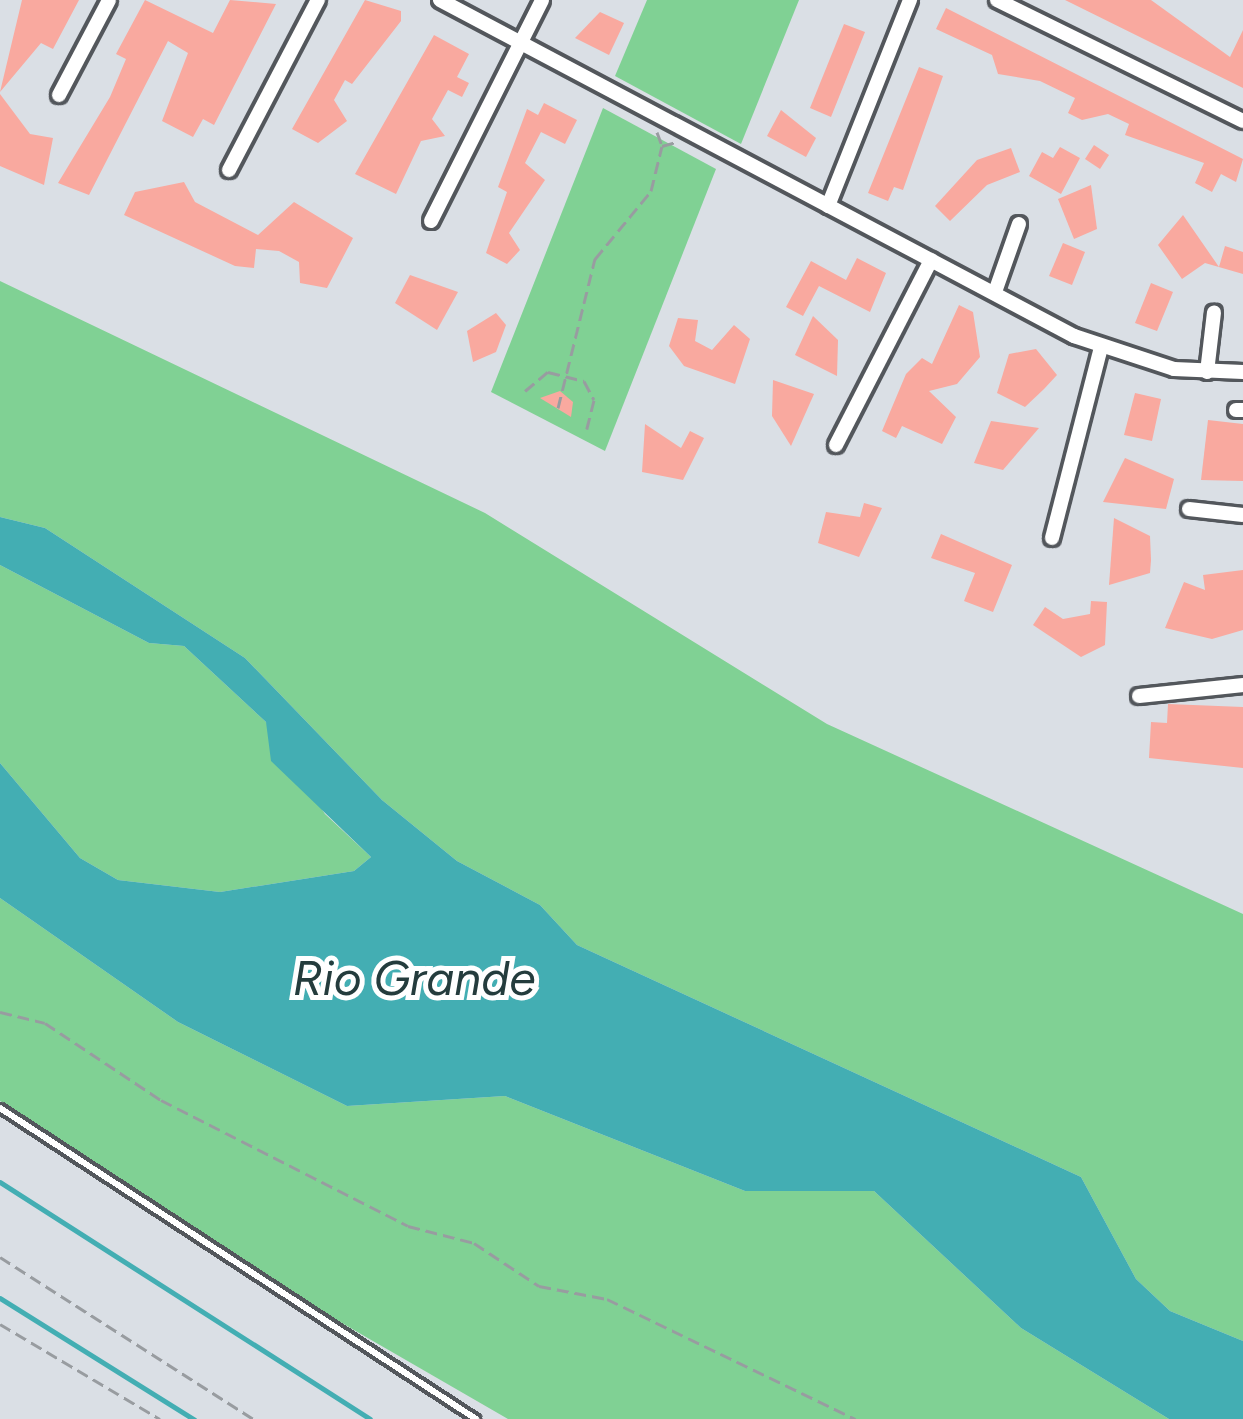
<!DOCTYPE html>
<style>
body{margin:0}
#map{position:relative;width:1243px;height:1419px;overflow:hidden;background:#dadfe5;font-family:Figtree,sans-serif}
div>[style]{position:absolute}
[style*='--x']{left:calc(var(--x)*1px);top:calc(var(--y)*1px);width:calc(var(--w)*1px);rotate:calc(var(--a)*1deg)}
.green>*{inset:0;background:#80d194}
.water>*{inset:0;background:#43aeb3}
.stream>*{height:4.5px;margin:-2.25px;padding:0 2.25px;transform-origin:2.25px;border-radius:2.25px;background:#43aeb3}
.building>*{inset:0;background:#f9a99f}
.path>*{height:3px;margin-top:-1.5px;transform-origin:0;background:repeating-linear-gradient(90deg,#989ca0 0 12px,transparent 0 18px)}
.roads{filter:drop-shadow(3px 0 #53575c) drop-shadow(-3px 0 #53575c) drop-shadow(0 3px #53575c) drop-shadow(0 -3px #53575c)}
.service>*{height:6px;margin:-3px;padding:0 3px;transform-origin:3px;border-radius:3px;background:#fff}
.minor>*{height:14px;margin:-7px;padding:0 7px;transform-origin:7px;border-radius:7px;background:#fff}
span{translate:-50% -50%;white-space:nowrap;text-align:center;line-height:1.15;-webkit-text-stroke:10px #fff;paint-order:stroke}
.water-label{font-size:48px;color:#243c3d;font-style:italic}
</style>
<div id="map">
<div class="green">
<div style="clip-path:polygon(647px 0,799px 0,741px 144px,615px 76px)"></div>
<div style="clip-path:polygon(603px 108px,716px 169px,605px 451px,491px 392px)"></div>
<div style="clip-path:polygon(0 281px,485px 513px,827px 724px,1243px 914px,1243px 1341px,1170px 1311px,1136px 1279px,1081px 1177px,577px 945px,540px 905px,457px 861px,382px 800px,245px 658px,45px 528px,0 517px)"></div>
<div style="clip-path:polygon(0 565px,149px 643px,184px 646px,266px 722px,325px 814px,371px 857px,354px 871px,220px 892px,118px 880px,80px 858px,0 763px)"></div>
<div style="clip-path:polygon(0 898px,178px 1022px,347px 1106px,505px 1096px,745px 1191px,874px 1191px,1021px 1328px,1169px 1419px,508px 1419px,302px 1300px,0 1101px)"></div>
</div>
<div class="water">
<div style="clip-path:polygon(0 517px,45px 528px,245px 658px,382px 800px,457px 861px,540px 905px,577px 945px,1081px 1177px,1136px 1279px,1170px 1311px,1243px 1341px,1243px 1419px,1169px 1419px,1021px 1328px,874px 1191px,745px 1191px,505px 1096px,347px 1106px,178px 1022px,0 898px,0 763px,80px 858px,118px 880px,220px 892px,354px 871px,371px 857px,271px 761px,266px 722px,184px 646px,149px 643px,0 565px)"></div>
</div>
<div class="stream">
<div style="--x:0;--y:1182;--w:439;--a:32.6"></div>
<div style="--x:0;--y:1298;--w:229;--a:32"></div>
</div>
<div class="building">
<div style="clip-path:polygon(22px 0,79px 0,53px 49px,41px 43px,0 92px)"></div>
<div style="clip-path:polygon(145px 0,213px 33px,230px 0,276px 4px,214px 125px,203px 119px,193px 137px,162px 121px,188px 53px,168px 41px,89px 195px,58px 183px,110px 97px,126px 59px,116px 54px)"></div>
<div style="clip-path:polygon(365px 0,401px 11px,401px 21px,352px 84px,345px 80px,334px 100px,347px 121px,318px 143px,292px 129px)"></div>
<div style="clip-path:polygon(1065px 0,1151px 0,1230px 57px,1243px 30px,1243px 88px)"></div>
<div style="clip-path:polygon(946px 8px,1243px 159px,1236px 182px,1221px 174px,1212px 192px,1195px 183px,1204px 163px,1125px 135px,1129px 124px,1108px 114px,1082px 120px,1068px 113px,1075px 98px,1040px 81px,998px 74px,992px 55px,936px 29px)"></div>
<div style="clip-path:polygon(600px 12px,624px 23px,609px 55px,575px 38px)"></div>
<div style="clip-path:polygon(844px 24px,865px 32px,831px 117px,810px 108px)"></div>
<div style="clip-path:polygon(434px 35px,469px 54px,457px 77px,469px 83px,462px 97px,448px 90px,432px 119px,445px 136px,421px 141px,396px 194px,355px 174px)"></div>
<div style="clip-path:polygon(919px 67px,943px 76px,903px 190px,894px 187px,888px 201px,868px 193px)"></div>
<div style="clip-path:polygon(0 94px,30px 134px,53px 138px,44px 185px,0 166px)"></div>
<div style="clip-path:polygon(544px 103px,577px 120px,565px 144px,541px 132px,525px 163px,545px 180px,509px 233px,520px 250px,507px 264px,486px 253px,507px 192px,498px 187px,527px 109px,538px 115px)"></div>
<div style="clip-path:polygon(781px 110px,816px 138px,806px 157px,767px 136px)"></div>
<div style="clip-path:polygon(1094px 145px,1109px 155px,1100px 169px,1085px 159px)"></div>
<div style="clip-path:polygon(1060px 147px,1080px 158px,1061px 194px,1029px 176px,1042px 152px,1053px 158px)"></div>
<div style="clip-path:polygon(1011px 148px,1020px 172px,987px 185px,950px 221px,935px 206px,977px 160px)"></div>
<div style="clip-path:polygon(184px 182px,195px 202px,258px 235px,294px 202px,353px 238px,327px 288px,300px 283px,299px 262px,279px 251px,256px 249px,254px 268px,235px 266px,124px 215px,135px 192px)"></div>
<div style="clip-path:polygon(1091px 185px,1097px 229px,1074px 239px,1058px 199px)"></div>
<div style="clip-path:polygon(1183px 215px,1219px 267px,1225px 246px,1243px 252px,1243px 274px,1205px 263px,1182px 279px,1158px 245px)"></div>
<div style="clip-path:polygon(1063px 243px,1085px 252px,1072px 285px,1049px 276px)"></div>
<div style="clip-path:polygon(857px 258px,886px 273px,870px 312px,819px 286px,803px 316px,786px 307px,811px 261px,846px 280px)"></div>
<div style="clip-path:polygon(410px 275px,458px 292px,437px 330px,395px 303px)"></div>
<div style="clip-path:polygon(1151px 283px,1173px 292px,1157px 331px,1135px 323px)"></div>
<div style="clip-path:polygon(959px 305px,973px 312px,980px 357px,957px 384px,929px 391px,956px 417px,942px 444px,902px 426px,896px 438px,882px 431px,906px 374px,922px 358px,932px 364px)"></div>
<div style="clip-path:polygon(496px 313px,506px 325px,496px 352px,473px 362px,467px 331px)"></div>
<div style="clip-path:polygon(813px 316px,838px 340px,837px 376px,795px 355px)"></div>
<div style="clip-path:polygon(678px 318px,698px 320px,695px 341px,712px 350px,734px 325px,750px 339px,735px 384px,684px 366px,669px 346px)"></div>
<div style="clip-path:polygon(1036px 349px,1057px 375px,1044px 389px,1025px 407px,997px 393px,1009px 354px)"></div>
<div style="clip-path:polygon(773px 380px,814px 394px,791px 446px,772px 416px)"></div>
<div style="clip-path:polygon(560px 391px,573px 402px,571px 417px,540px 398px)"></div>
<div style="clip-path:polygon(1135px 393px,1161px 399px,1152px 441px,1124px 435px)"></div>
<div style="clip-path:polygon(1208px 420px,1243px 424px,1243px 481px,1201px 480px)"></div>
<div style="clip-path:polygon(991px 421px,1039px 428px,1003px 470px,974px 463px)"></div>
<div style="clip-path:polygon(645px 424px,681px 448px,690px 431px,704px 438px,683px 480px,642px 472px)"></div>
<div style="clip-path:polygon(1125px 458px,1174px 479px,1166px 509px,1103px 502px)"></div>
<div style="clip-path:polygon(864px 503px,882px 508px,859px 557px,818px 543px,826px 512px,860px 517px)"></div>
<div style="clip-path:polygon(1114px 518px,1150px 536px,1151px 560px,1150px 573px,1109px 585px)"></div>
<div style="clip-path:polygon(941px 534px,1012px 565px,993px 612px,964px 601px,975px 573px,931px 558px)"></div>
<div style="clip-path:polygon(1243px 570px,1243px 630px,1212px 639px,1165px 628px,1184px 582px,1205px 590px,1203px 575px)"></div>
<div style="clip-path:polygon(1091px 601px,1107px 602px,1105px 645px,1081px 657px,1033px 625px,1045px 607px,1063px 619px,1090px 614px)"></div>
<div style="clip-path:polygon(1168px 704px,1243px 707px,1243px 768px,1149px 758px,1151px 722px,1167px 723px)"></div>
</div>
<div class="path">
<div style="--x:657;--y:132;--w:15;--a:70"></div>
<div style="--x:662;--y:146;--w:15;--a:-16"></div>
<div style="--x:525;--y:391;--w:30;--a:-40"></div>
<div style="--x:548;--y:372;--w:37;--a:14"></div>
<div style="--x:584;--y:381;--w:21;--a:62"></div>
<div style="--x:594;--y:400;--w:30;--a:104"></div>
<div style="--x:558;--y:408;--w:154;--a:-76.1"></div>
<div style="--x:595;--y:259;--w:88;--a:-50.5"></div>
<div style="--x:651;--y:191;--w:46;--a:-76.3"></div>
<div style="--x:0;--y:1012;--w:46;--a:13.7"></div>
<div style="--x:45;--y:1023;--w:139;--a:33.6"></div>
<div style="--x:161;--y:1100;--w:277;--a:27"></div>
<div style="--x:408;--y:1226;--w:68;--a:14.4"></div>
<div style="--x:474;--y:1243;--w:78;--a:33.5"></div>
<div style="--x:539;--y:1286;--w:69;--a:10.8"></div>
<div style="--x:607;--y:1299;--w:276;--a:25.8"></div>
<div style="--x:0;--y:1257;--w:300;--a:32.6"></div>
<div style="--x:0;--y:1324;--w:186;--a:30.7"></div>
</div>
<div class="roads">
<div class="service">
<div style="--x:0;--y:1108;--w:569;--a:33.16"></div>
</div>
<div class="minor">
<div style="--x:440;--y:0;--w:718;--a:27.92"></div>
<div style="--x:1074;--y:336;--w:105;--a:18.3"></div>
<div style="--x:1174;--y:369;--w:69;--a:2.5"></div>
<div style="--x:997;--y:0;--w:274;--a:26.2"></div>
<div style="--x:59;--y:95;--w:107;--a:-62.2"></div>
<div style="--x:229;--y:170;--w:192;--a:-62.4"></div>
<div style="--x:828;--y:206;--w:222;--a:-68.3"></div>
<div style="--x:431;--y:221;--w:247;--a:-63.3"></div>
<div style="--x:995;--y:292;--w:72;--a:-70.6"></div>
<div style="--x:1207;--y:372;--w:60;--a:-83.3"></div>
<div style="--x:1236;--y:410;--w:7;--a:0"></div>
<div style="--x:836;--y:445;--w:208;--a:-62.8"></div>
<div style="--x:1189;--y:509;--w:54;--a:6.3"></div>
<div style="--x:1052;--y:538;--w:197;--a:-75.6"></div>
<div style="--x:1139;--y:696;--w:105;--a:-6"></div>
</div>
</div>
<div class="water-label">
<span style="left:414px;top:979px">Rio Grande</span>
</div>
</div>
